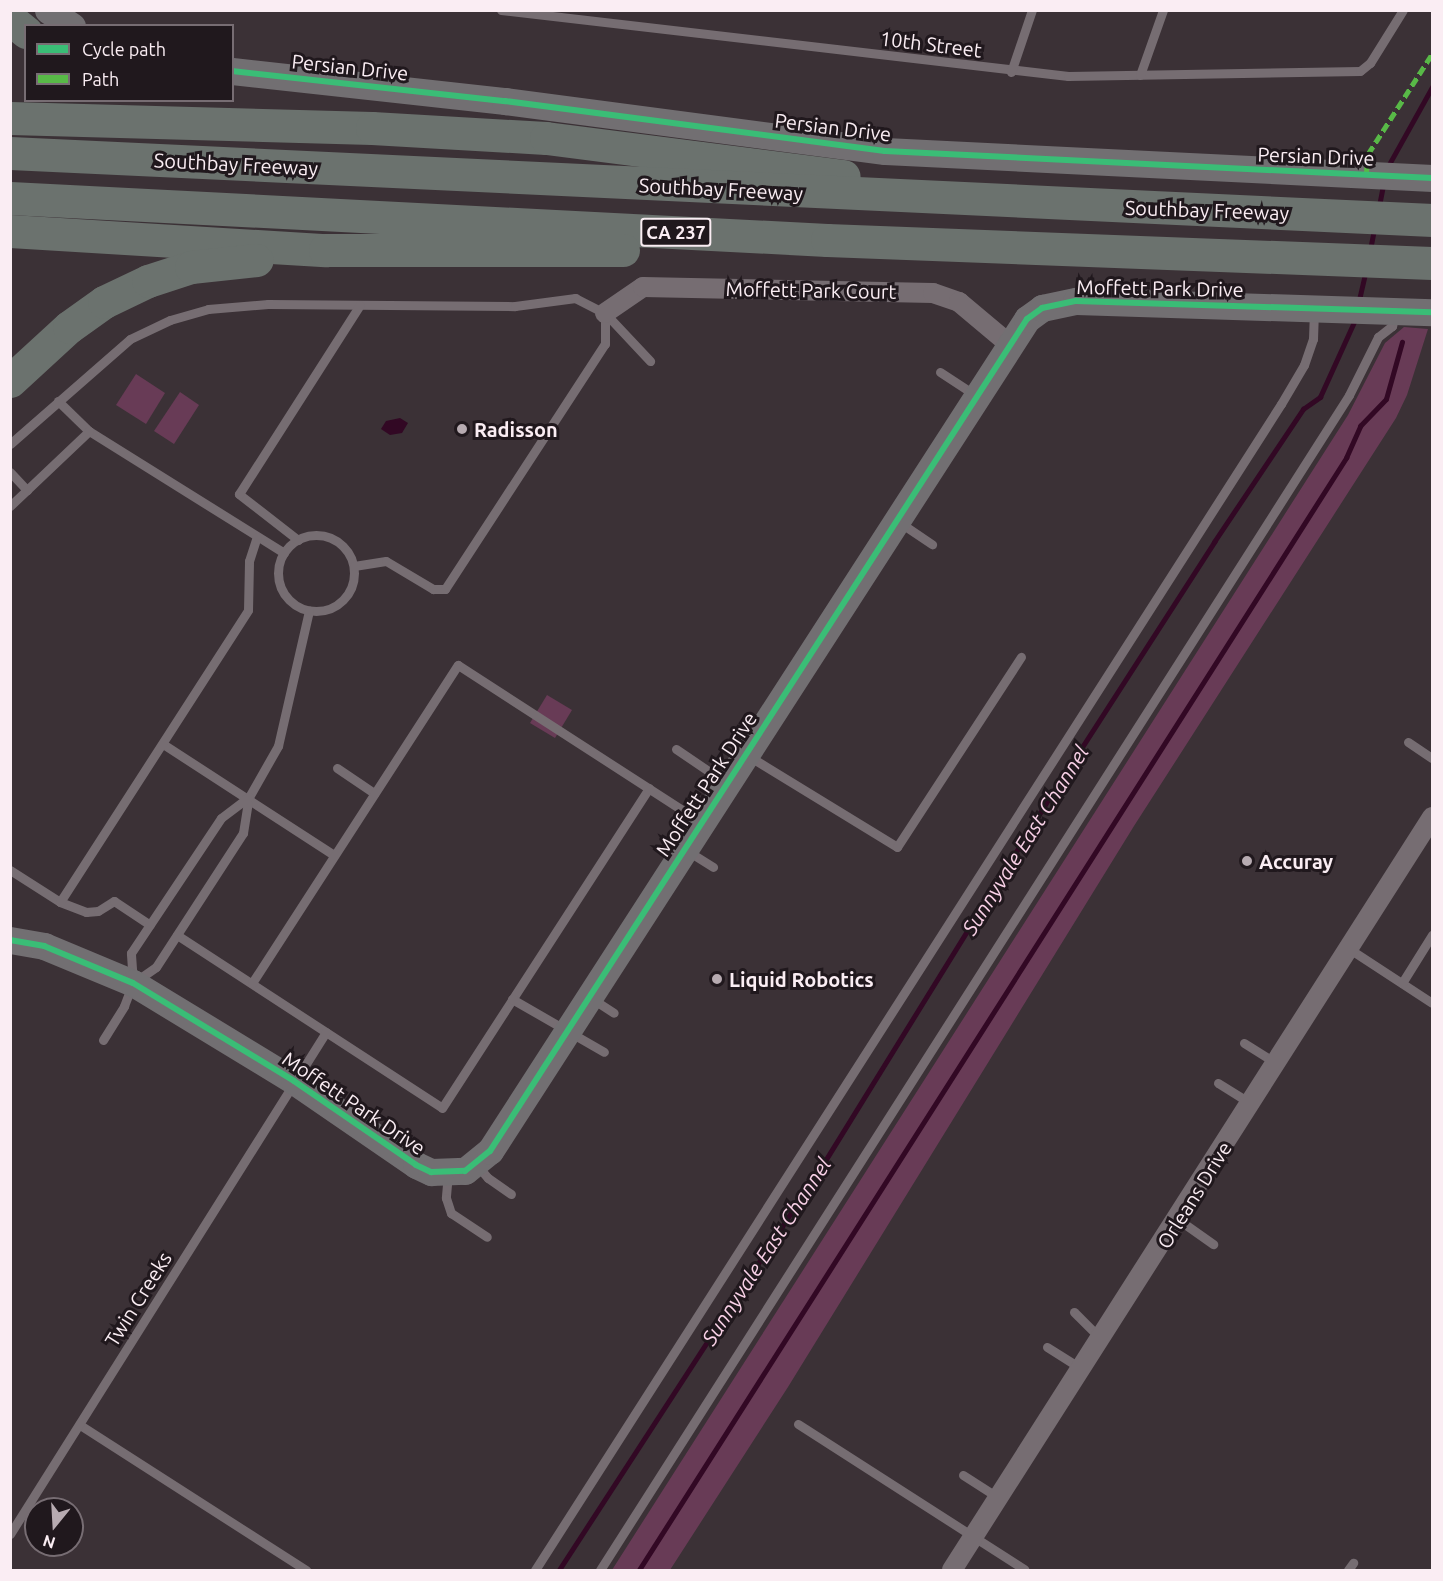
<!DOCTYPE html>
<style>
body{margin:0}
#map{position:relative;width:1443px;height:1581px;overflow:hidden;background:#3b3136;font-family:Ubuntu,sans-serif}
div>[style]{position:absolute}
[style*='--x']{left:calc(var(--x)*1px);top:calc(var(--y)*1px);width:calc(var(--w)*1px);rotate:calc(var(--a)*1deg)}
.green>*{inset:0;background:#683b56}
.water>*{inset:0;background:#320824}
.stream>*{height:4.5px;margin:-2.25px;padding:0 2.25px;transform-origin:2.25px;border-radius:2.25px;background:#320824}
.lane>*{height:9px;margin:-4.5px;padding:0 4.5px;transform-origin:4.5px;border-radius:4.5px;background:#766d72}
.lane>.ring{margin:-4.5px;padding:0;box-sizing:content-box;background:none;border:9px solid #766d72;border-radius:50%}
.street>*{height:20px;margin:-10px;padding:0 10px;transform-origin:10px;border-radius:10px;background:#766d72}
.secondary>*{height:27px;margin:-13.5px;padding:0 13.5px;transform-origin:13.5px;border-radius:13.5px;background:#726f72}
.highway>*{height:33px;margin:-16.5px;padding:0 16.5px;transform-origin:16.5px;border-radius:16.5px;background:#6b726e}
.quiet>*{height:4.5px;margin-top:-2.25px;transform-origin:0;background:repeating-linear-gradient(90deg,#58b947 0 9px,transparent 0 13.5px)}
.cycleway>*{height:6px;margin:-3px;padding:0 3px;transform-origin:3px;border-radius:3px;background:#3abd76}
.dots>*{width:16px;height:16px;translate:-50% -50%;box-sizing:border-box;border:3px solid #20181d;border-radius:50%}
span{translate:-50% -50%;white-space:nowrap;text-align:center;line-height:1.15;-webkit-text-stroke:6px #20181d;paint-order:stroke}
.shield-label span{padding:2px 4px;background:#20181d;border:2px solid;border-radius:4px;-webkit-text-stroke-width:0}
.shield-label{font-size:18px;color:#faedf3;font-weight:700}
.street-label{font-size:20px;color:#faedf3}
.poi-label{font-size:20px;color:#faedf3;font-weight:700}
.left{translate:0 -50%;text-align:left}
.water-label{font-size:21px;color:#f9d1e7;font-style:italic}
.frame{position:absolute;inset:0;border:12px solid #faedf3;pointer-events:none}
.legend{position:absolute;left:24px;top:24px;width:210px;height:78px;box-sizing:border-box;background:#20181d;border:2px solid #776d73;margin:0;padding:8px 10px;list-style:none;font-size:18px;color:#faedf3}
.legend li{display:flex;align-items:center;gap:12px;height:30px}
.legend b{width:30px;border:2px solid #776d73}
.north{position:absolute;left:24px;top:1497px;width:60px;height:60px;box-sizing:border-box;background:#20181d;border:2px solid #776d73;border-radius:50%;rotate:198deg;font-size:16px;font-weight:700;line-height:24px;text-align:center;color:#faedf3}
.north::after{content:'';display:block;margin:auto;width:21px;height:27px;background:#b7abb1;clip-path:polygon(50% 0,100% 100%,50% 72%,0 100%)}
</style>
<div id="map">
<div class="green">
<div style="clip-path:polygon(1404px 327px,1428px 329px,1407px 395px,1396px 418px,1134px 826px,788px 1387px,670px 1570px,612px 1570px,1348px 415px,1385px 343px)"></div>
<div style="clip-path:polygon(136px 374px,165px 393px,146px 424px,116px 405px)"></div>
<div style="clip-path:polygon(180px 392px,199px 405px,174px 444px,154px 431px)"></div>
<div style="clip-path:polygon(547px 695px,572px 710px,555px 738px,530px 723px)"></div>
</div>
<div class="water">
<div style="clip-path:polygon(400px 418px,408px 423px,402px 433px,390px 435px,381px 429px,386px 421px)"></div>
</div>
<div class="stream">
<div style="--x:1387;--y:168;--w:93;--a:-60.9"></div>
<div style="--x:1379;--y:206;--w:21;--a:-79"></div>
<div style="--x:1370;--y:250;--w:21;--a:-79"></div>
<div style="--x:1359;--y:300;--w:28;--a:-77"></div>
<div style="--x:559;--y:1570;--w:488;--a:-57"></div>
<div style="--x:825;--y:1161;--w:424;--a:-58.3"></div>
<div style="--x:1048;--y:800;--w:307;--a:-57.2"></div>
<div style="--x:1214;--y:542;--w:160;--a:-56.2"></div>
<div style="--x:1303;--y:409;--w:21;--a:-35"></div>
<div style="--x:1320;--y:397;--w:85;--a:-65.6"></div>
<div style="--x:639;--y:1570;--w:1318;--a:-57.55"></div>
<div style="--x:1346;--y:458;--w:35;--a:-66"></div>
<div style="--x:1360;--y:426;--w:37;--a:-46"></div>
<div style="--x:1386;--y:399;--w:59;--a:-74.3"></div>
</div>
<div class="lane">
<div style="--x:501;--y:10;--w:571;--a:6.64"></div>
<div style="--x:1068;--y:76;--w:292;--a:-1"></div>
<div style="--x:1360;--y:71;--w:13;--a:-39"></div>
<div style="--x:1370;--y:63;--w:62;--a:-58.1"></div>
<div style="--x:1011;--y:72;--w:65;--a:-71.3"></div>
<div style="--x:1140;--y:75;--w:69;--a:-70.5"></div>
<div style="--x:940;--y:372;--w:42;--a:33.3"></div>
<div style="--x:58;--y:401;--w:43;--a:44.1"></div>
<div style="--x:89;--y:431;--w:230;--a:32"></div>
<div style="--x:10;--y:444;--w:159;--a:-41.2"></div>
<div style="--x:130;--y:339;--w:44;--a:-25.4"></div>
<div style="--x:170;--y:320;--w:40;--a:-16"></div>
<div style="--x:208;--y:309;--w:60;--a:-4.8"></div>
<div style="--x:268;--y:304;--w:247;--a:0.5"></div>
<div style="--x:515;--y:306;--w:61;--a:-7.6"></div>
<div style="--x:575;--y:298;--w:34;--a:27"></div>
<div style="--x:605;--y:313;--w:66;--a:46.8"></div>
<div style="--x:10;--y:472;--w:25;--a:47"></div>
<div style="--x:10;--y:506;--w:109;--a:-43.5"></div>
<div style="--x:899;--y:522;--w:40;--a:34"></div>
<div class="ring" style="left:278px;top:535px;width:67px;height:67px"></div>
<div style="--x:298;--y:540;--w:75;--a:-142.1"></div>
<div style="--x:239;--y:494;--w:224;--a:-57.4"></div>
<div style="--x:354;--y:566;--w:32;--a:-9"></div>
<div style="--x:386;--y:561;--w:55;--a:30.8"></div>
<div style="--x:433;--y:589;--w:12;--a:0"></div>
<div style="--x:445;--y:589;--w:293;--a:-56.9"></div>
<div style="--x:605;--y:344;--w:31;--a:-90"></div>
<div style="--x:1408;--y:742;--w:29;--a:34"></div>
<div style="--x:163;--y:744;--w:204;--a:33"></div>
<div style="--x:676;--y:749;--w:60;--a:34.2"></div>
<div style="--x:747;--y:755;--w:176;--a:31.5"></div>
<div style="--x:897;--y:847;--w:227;--a:-56.9"></div>
<div style="--x:337;--y:768;--w:45;--a:34"></div>
<div style="--x:686;--y:850;--w:32;--a:32"></div>
<div style="--x:10;--y:870;--w:59;--a:32.6"></div>
<div style="--x:60;--y:902;--w:28;--a:21"></div>
<div style="--x:86;--y:912;--w:12;--a:-5"></div>
<div style="--x:98;--y:911;--w:19;--a:-32"></div>
<div style="--x:114;--y:901;--w:43;--a:33.7"></div>
<div style="--x:60;--y:902;--w:347;--a:-57.2"></div>
<div style="--x:248;--y:610;--w:49;--a:-88.8"></div>
<div style="--x:249;--y:561;--w:25;--a:-72"></div>
<div style="--x:177;--y:935;--w:316;--a:33.1"></div>
<div style="--x:442;--y:1108;--w:381;--a:-57.1"></div>
<div style="--x:1348;--y:948;--w:100;--a:33.2"></div>
<div style="--x:136;--y:981;--w:24;--a:-35"></div>
<div style="--x:156;--y:967;--w:160;--a:-57"></div>
<div style="--x:243;--y:833;--w:36;--a:-81"></div>
<div style="--x:249;--y:797;--w:59;--a:-60.4"></div>
<div style="--x:278;--y:746;--w:139;--a:-77.1"></div>
<div style="--x:252;--y:983;--w:379;--a:-57.1"></div>
<div style="--x:458;--y:665;--w:287;--a:32.9"></div>
<div style="--x:1402;--y:983;--w:57;--a:-58"></div>
<div style="--x:591;--y:998;--w:27;--a:33"></div>
<div style="--x:512;--y:999;--w:106;--a:29.9"></div>
<div style="--x:103;--y:1040;--w:40;--a:-58"></div>
<div style="--x:124;--y:1006;--w:25;--a:-69"></div>
<div style="--x:133;--y:983;--w:30;--a:-94"></div>
<div style="--x:131;--y:953;--w:162;--a:-56.3"></div>
<div style="--x:221;--y:818;--w:35;--a:-37"></div>
<div style="--x:1244;--y:1043;--w:36;--a:32"></div>
<div style="--x:1218;--y:1083;--w:39;--a:32"></div>
<div style="--x:477;--y:1165;--w:17;--a:50"></div>
<div style="--x:488;--y:1178;--w:28;--a:35"></div>
<div style="--x:448;--y:1173;--w:25;--a:95"></div>
<div style="--x:446;--y:1198;--w:16;--a:72"></div>
<div style="--x:451;--y:1213;--w:43;--a:33.7"></div>
<div style="--x:1179;--y:1220;--w:42;--a:35.2"></div>
<div style="--x:1074;--y:1312;--w:37;--a:45"></div>
<div style="--x:1047;--y:1347;--w:41;--a:32.2"></div>
<div style="--x:798;--y:1424;--w:269;--a:32.7"></div>
<div style="--x:80;--y:1425;--w:269;--a:32.7"></div>
<div style="--x:963;--y:1475;--w:43;--a:32.6"></div>
<div style="--x:10;--y:1534;--w:593;--a:-57.81"></div>
<div style="--x:535;--y:1570;--w:1384;--a:-57.39"></div>
<div style="--x:1281;--y:404;--w:45;--a:-59.5"></div>
<div style="--x:1304;--y:365;--w:28;--a:-71"></div>
<div style="--x:1313;--y:339;--w:28;--a:-88"></div>
<div style="--x:600;--y:1570;--w:1393;--a:-57.48"></div>
<div style="--x:1349;--y:395;--w:65;--a:-63.4"></div>
<div style="--x:1378;--y:337;--w:18;--a:-38"></div>
<div style="--x:1392;--y:326;--w:11;--a:-75"></div>
<div style="--x:1348;--y:1570;--w:9;--a:-54"></div>
</div>
<div class="street">
<div style="--x:605;--y:313;--w:46;--a:-34.4"></div>
<div style="--x:643;--y:287;--w:290;--a:1.2"></div>
<div style="--x:933;--y:293;--w:28;--a:19"></div>
<div style="--x:959;--y:302;--w:65;--a:40"></div>
<div style="--x:952;--y:1570;--w:893;--a:-57.48"></div>
</div>
<div class="secondary">
<div style="--x:48;--y:10;--w:29;--a:34"></div>
<div style="--x:232;--y:71;--w:275;--a:6.3"></div>
<div style="--x:505;--y:101;--w:383;--a:7.5"></div>
<div style="--x:885;--y:151;--w:548;--a:2.83"></div>
<div style="--x:10;--y:940;--w:35;--a:10"></div>
<div style="--x:44;--y:946;--w:96;--a:22.6"></div>
<div style="--x:133;--y:983;--w:188;--a:31.3"></div>
<div style="--x:294;--y:1081;--w:148;--a:34.5"></div>
<div style="--x:416;--y:1165;--w:17;--a:25"></div>
<div style="--x:431;--y:1172;--w:34;--a:-2"></div>
<div style="--x:465;--y:1171;--w:32;--a:-39"></div>
<div style="--x:490;--y:1151;--w:990;--a:-57.16"></div>
<div style="--x:1027;--y:319;--w:19;--a:-36"></div>
<div style="--x:1042;--y:308;--w:35;--a:-12"></div>
<div style="--x:1076;--y:301;--w:356;--a:1.8"></div>
</div>
<div class="highway">
<div style="--x:10;--y:19;--w:21;--a:39"></div>
<div style="--x:10;--y:118;--w:362;--a:1.6"></div>
<div style="--x:372;--y:128;--w:174;--a:3.3"></div>
<div style="--x:546;--y:138;--w:300;--a:7.3"></div>
<div style="--x:10;--y:153;--w:1424;--a:2.7"></div>
<div style="--x:10;--y:198;--w:818;--a:2.94"></div>
<div style="--x:827;--y:240;--w:605;--a:2.18"></div>
<div style="--x:10;--y:231;--w:316;--a:3.5"></div>
<div style="--x:325;--y:250;--w:298;--a:0"></div>
<div style="--x:10;--y:381;--w:80;--a:-42.5"></div>
<div style="--x:69;--y:327;--w:43;--a:-35.5"></div>
<div style="--x:104;--y:302;--w:49;--a:-25.5"></div>
<div style="--x:148;--y:281;--w:45;--a:-18"></div>
<div style="--x:191;--y:267;--w:66;--a:-6.1"></div>
</div>
<div class="quiet">
<div style="--x:1366;--y:175;--w:21;--a:-85"></div>
<div style="--x:1368;--y:154;--w:119;--a:-57.4"></div>
</div>
<div class="cycleway">
<div style="--x:232;--y:71;--w:275;--a:6.3"></div>
<div style="--x:505;--y:101;--w:383;--a:7.5"></div>
<div style="--x:885;--y:151;--w:548;--a:2.83"></div>
<div style="--x:10;--y:940;--w:35;--a:10"></div>
<div style="--x:44;--y:946;--w:96;--a:22.6"></div>
<div style="--x:133;--y:983;--w:188;--a:31.3"></div>
<div style="--x:294;--y:1081;--w:148;--a:34.5"></div>
<div style="--x:416;--y:1165;--w:17;--a:25"></div>
<div style="--x:431;--y:1172;--w:34;--a:-2"></div>
<div style="--x:465;--y:1171;--w:32;--a:-39"></div>
<div style="--x:490;--y:1151;--w:990;--a:-57.16"></div>
<div style="--x:1027;--y:319;--w:19;--a:-36"></div>
<div style="--x:1042;--y:308;--w:35;--a:-12"></div>
<div style="--x:1076;--y:301;--w:356;--a:1.8"></div>
</div>
<div class="dots">
<div style="left:462px;top:429px;background:#b7abb1"></div>
<div style="left:1247px;top:861px;background:#b7abb1"></div>
<div style="left:717px;top:979px;background:#b7abb1"></div>
</div>
<div class="shield-label">
<span style="left:676px;top:232px">CA 237</span>
</div>
<div class="street-label">
<span style="left:931px;top:44px;rotate:7deg">10th Street</span>
<span style="left:350px;top:67px;rotate:6deg">Persian Drive</span>
<span style="left:833px;top:127px;rotate:7deg">Persian Drive</span>
<span style="left:1316px;top:156px;rotate:2deg">Persian Drive</span>
<span style="left:236px;top:164px;rotate:3deg">Southbay Freeway</span>
<span style="left:721px;top:189px;rotate:3deg">Southbay Freeway</span>
<span style="left:1207px;top:210px;rotate:2deg">Southbay Freeway</span>
<span style="left:1160px;top:288px;rotate:1deg">Moffett Park Drive</span>
<span style="left:811px;top:290px;rotate:1deg">Moffett Park Court</span>
<span style="left:706px;top:784px;rotate:-57deg">Moffett Park Drive</span>
<span style="left:354px;top:1103px;rotate:34deg">Moffett Park Drive</span>
<span style="left:1194px;top:1195px;rotate:-58deg">Orleans Drive</span>
<span style="left:138px;top:1299px;rotate:-58deg">Twin Creeks</span>
</div>
<div class="poi-label">
<span class="left" style="left:474px;top:429px">Radisson</span>
<span class="left" style="left:1259px;top:861px">Accuray</span>
<span class="left" style="left:729px;top:979px">Liquid Robotics</span>
</div>
<div class="water-label">
<span style="left:1025px;top:840px;rotate:-58deg">Sunnyvale East Channel</span>
<span style="left:766px;top:1251px;rotate:-57deg">Sunnyvale East Channel</span>
</div>
<div class="frame"></div>
<ul class="legend">
<li><b style="height:8px;background:#3abd76"></b>Cycle path</li>
<li><b style="height:8px;background:#58b947"></b>Path</li>
</ul>
<div class="north">N</div>
</div>
